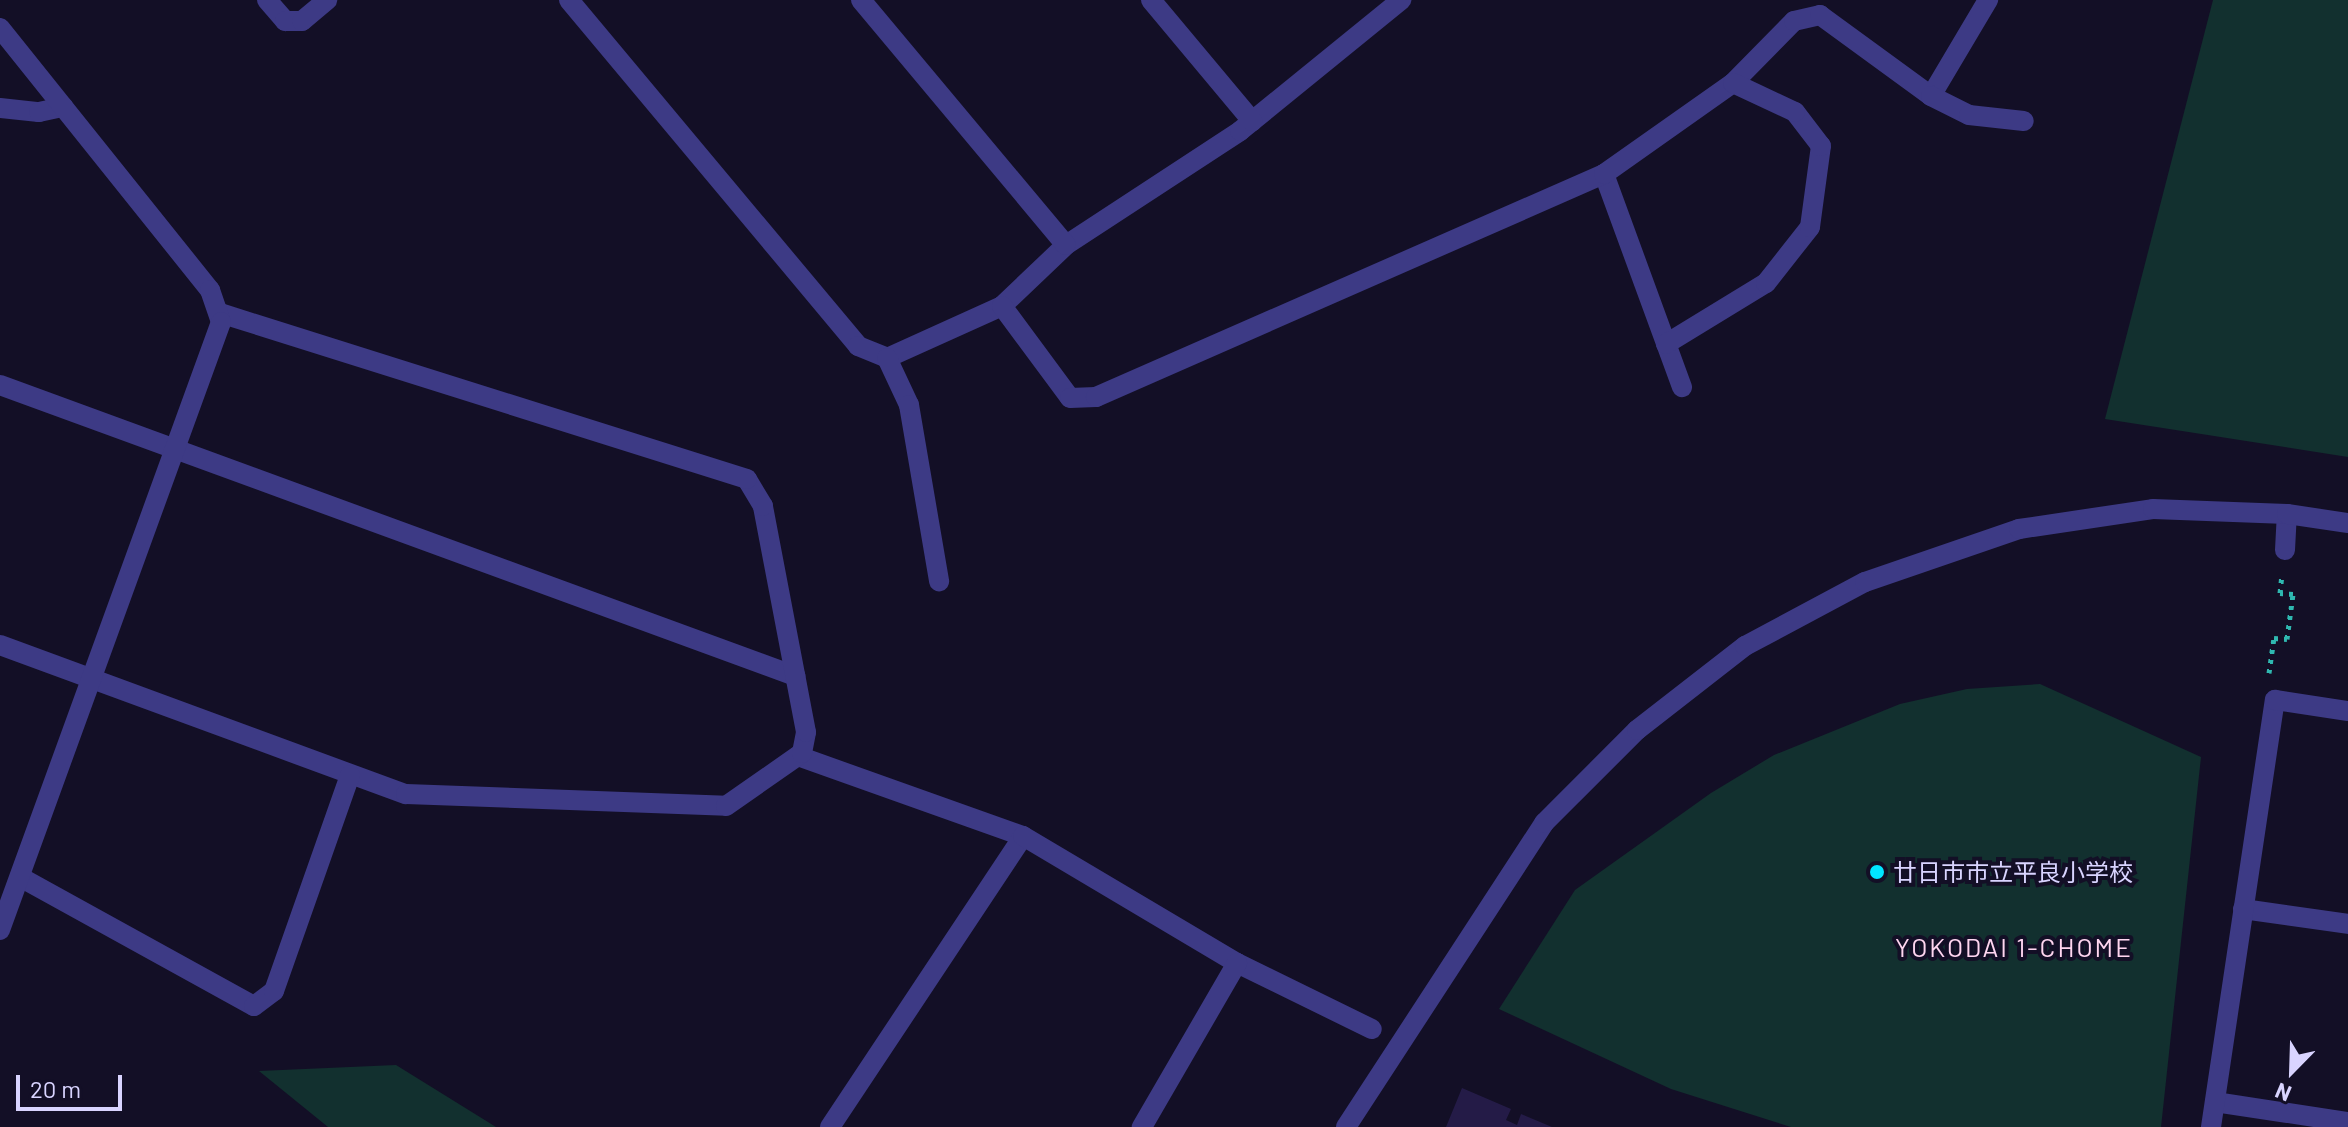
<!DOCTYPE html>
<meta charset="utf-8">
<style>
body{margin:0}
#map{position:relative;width:2348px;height:1127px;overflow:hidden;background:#130f26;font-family:Barlow,"Noto Sans JP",sans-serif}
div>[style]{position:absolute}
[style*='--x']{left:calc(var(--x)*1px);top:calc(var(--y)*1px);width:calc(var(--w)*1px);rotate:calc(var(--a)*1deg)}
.green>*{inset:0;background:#12302f}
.building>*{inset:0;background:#241b47}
.path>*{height:5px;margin-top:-2.5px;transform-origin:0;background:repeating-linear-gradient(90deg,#2fb8b0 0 4px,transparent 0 10px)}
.pedestrian>*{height:20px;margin:-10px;padding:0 10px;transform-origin:10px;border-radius:10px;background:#3d3a85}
.minor>*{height:20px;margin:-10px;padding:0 10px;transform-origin:10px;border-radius:10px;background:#3d3a85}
.tertiary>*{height:20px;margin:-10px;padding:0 10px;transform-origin:10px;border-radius:10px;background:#3d3a85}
.dots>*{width:22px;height:22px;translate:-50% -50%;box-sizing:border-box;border:4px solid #130f26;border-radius:50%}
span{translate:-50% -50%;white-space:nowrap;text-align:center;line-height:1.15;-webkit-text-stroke:8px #130f26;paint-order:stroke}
.poi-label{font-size:24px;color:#d9d4ff}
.left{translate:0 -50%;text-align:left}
.neighbourhood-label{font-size:26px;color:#ffd6f0;letter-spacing:2px}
.north{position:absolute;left:2252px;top:1031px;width:80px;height:80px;-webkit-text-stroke:6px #130f26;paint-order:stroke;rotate:203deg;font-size:22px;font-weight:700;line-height:32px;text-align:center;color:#d9d4ff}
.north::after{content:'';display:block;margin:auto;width:28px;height:36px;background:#d9d4ff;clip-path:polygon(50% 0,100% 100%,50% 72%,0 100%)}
.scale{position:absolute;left:16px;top:1075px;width:106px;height:36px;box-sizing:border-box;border:4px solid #d9d4ff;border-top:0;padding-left:10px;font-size:24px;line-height:28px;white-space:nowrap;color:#d9d4ff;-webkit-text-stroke:6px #130f26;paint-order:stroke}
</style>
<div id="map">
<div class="green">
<div style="clip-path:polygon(2213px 0,2348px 0,2348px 457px,2105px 419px)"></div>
<div style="clip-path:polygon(2040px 684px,2201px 757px,2161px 1127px,1791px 1127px,1671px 1089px,1499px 1009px,1575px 890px,1711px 793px,1774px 755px,1900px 704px,1967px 689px)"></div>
<div style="clip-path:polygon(396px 1065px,496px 1127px,328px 1127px,259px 1071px)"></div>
</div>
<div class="building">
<div style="clip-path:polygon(1462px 1088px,1511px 1109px,1506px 1120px,1517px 1125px,1521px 1114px,1552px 1127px,1446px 1127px)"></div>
</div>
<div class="path">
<div style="--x:2269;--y:673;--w:35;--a:-82"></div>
<div style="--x:2274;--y:638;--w:13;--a:4"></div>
<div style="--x:2287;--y:639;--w:45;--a:-82.4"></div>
<div style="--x:2293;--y:594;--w:13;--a:-176"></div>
<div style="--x:2280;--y:593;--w:18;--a:-84"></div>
</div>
<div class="pedestrian">
<div style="--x:2285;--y:550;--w:36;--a:-87"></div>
<div style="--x:798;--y:756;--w:239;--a:19.6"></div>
<div style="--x:1237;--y:963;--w:150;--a:26.1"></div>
</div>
<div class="minor">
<div style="--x:267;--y:0;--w:28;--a:49"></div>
<div style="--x:285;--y:21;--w:17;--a:0"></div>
<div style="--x:302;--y:21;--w:33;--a:-40"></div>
<div style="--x:569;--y:0;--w:451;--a:50.1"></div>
<div style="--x:858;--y:346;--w:31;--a:22"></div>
<div style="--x:887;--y:358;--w:126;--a:-24.3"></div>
<div style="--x:1002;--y:306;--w:88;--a:-43.6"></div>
<div style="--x:1066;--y:245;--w:208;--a:-33.2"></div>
<div style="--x:1240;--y:131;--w:208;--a:-39.1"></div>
<div style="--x:861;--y:0;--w:319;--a:50.1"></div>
<div style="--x:1151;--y:0;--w:158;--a:50.1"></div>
<div style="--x:1931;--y:96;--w:112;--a:-59.3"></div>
<div style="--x:0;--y:108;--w:39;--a:6"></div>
<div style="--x:39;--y:112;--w:25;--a:-12"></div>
<div style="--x:1604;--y:174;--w:227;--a:69.9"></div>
<div style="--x:1002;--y:306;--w:114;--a:53.5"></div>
<div style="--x:1070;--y:398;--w:26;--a:-2"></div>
<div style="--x:1096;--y:397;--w:555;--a:-23.7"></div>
<div style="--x:1604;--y:174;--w:158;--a:-35.2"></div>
<div style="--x:1733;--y:83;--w:87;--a:-45.5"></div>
<div style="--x:1794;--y:21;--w:27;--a:-13"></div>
<div style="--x:1820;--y:15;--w:137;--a:36.1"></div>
<div style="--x:1931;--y:96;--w:42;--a:26.6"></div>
<div style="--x:1969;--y:115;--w:55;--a:6.2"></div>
<div style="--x:1666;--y:344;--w:117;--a:-31.4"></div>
<div style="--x:1766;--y:283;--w:71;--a:-51.8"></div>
<div style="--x:1810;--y:227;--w:82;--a:-82.3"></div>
<div style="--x:1821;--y:146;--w:43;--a:-127.4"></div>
<div style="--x:1795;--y:112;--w:68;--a:-154.9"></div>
<div style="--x:887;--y:358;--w:52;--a:64.9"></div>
<div style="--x:909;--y:405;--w:179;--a:80.3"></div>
<div style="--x:0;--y:385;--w:847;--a:20.1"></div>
<div style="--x:0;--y:645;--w:432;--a:20.2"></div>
<div style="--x:406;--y:794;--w:320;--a:2.1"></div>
<div style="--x:726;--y:806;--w:93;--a:-34.9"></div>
<div style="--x:802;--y:753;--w:21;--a:-79"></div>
<div style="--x:806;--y:732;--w:230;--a:-100.8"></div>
<div style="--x:763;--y:506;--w:31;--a:-121"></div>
<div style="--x:747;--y:479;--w:553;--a:-162.52"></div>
<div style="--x:20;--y:877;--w:267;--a:28.9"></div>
<div style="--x:254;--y:1006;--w:25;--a:-37"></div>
<div style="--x:274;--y:991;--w:229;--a:-70.6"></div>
<div style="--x:2243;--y:909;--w:106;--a:8.1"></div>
<div style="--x:2215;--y:1102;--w:134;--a:8.6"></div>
<div style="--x:830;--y:1127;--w:349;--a:-56.4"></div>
<div style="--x:1023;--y:836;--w:249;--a:30.7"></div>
<div style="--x:1237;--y:963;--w:190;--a:120.1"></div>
<div style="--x:1346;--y:1127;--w:363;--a:-56.9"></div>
<div style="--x:1544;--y:823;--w:132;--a:-45"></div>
<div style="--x:1637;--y:730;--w:137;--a:-37.9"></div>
<div style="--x:1745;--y:646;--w:136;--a:-28.1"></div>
<div style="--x:1865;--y:582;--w:163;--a:-19"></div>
<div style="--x:2019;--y:529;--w:135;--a:-8.5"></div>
<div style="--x:2153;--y:509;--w:134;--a:2.1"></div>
<div style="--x:2287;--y:514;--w:62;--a:8.4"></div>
<div style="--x:2211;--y:1127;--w:432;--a:-81.5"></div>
<div style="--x:2275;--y:700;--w:74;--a:8.6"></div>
</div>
<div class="tertiary">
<div style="--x:0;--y:28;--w:336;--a:51.3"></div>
<div style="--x:210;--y:290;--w:34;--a:71"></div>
<div style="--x:221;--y:322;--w:647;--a:109.98"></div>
</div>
<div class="dots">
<div style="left:1877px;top:872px;background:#00e5ff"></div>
</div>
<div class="poi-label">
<span class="left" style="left:1893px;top:872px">廿日市市立平良小学校</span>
</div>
<div class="neighbourhood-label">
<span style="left:2014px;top:947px">YOKODAI 1-CHOME</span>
</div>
<div class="north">N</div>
<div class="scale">20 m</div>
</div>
